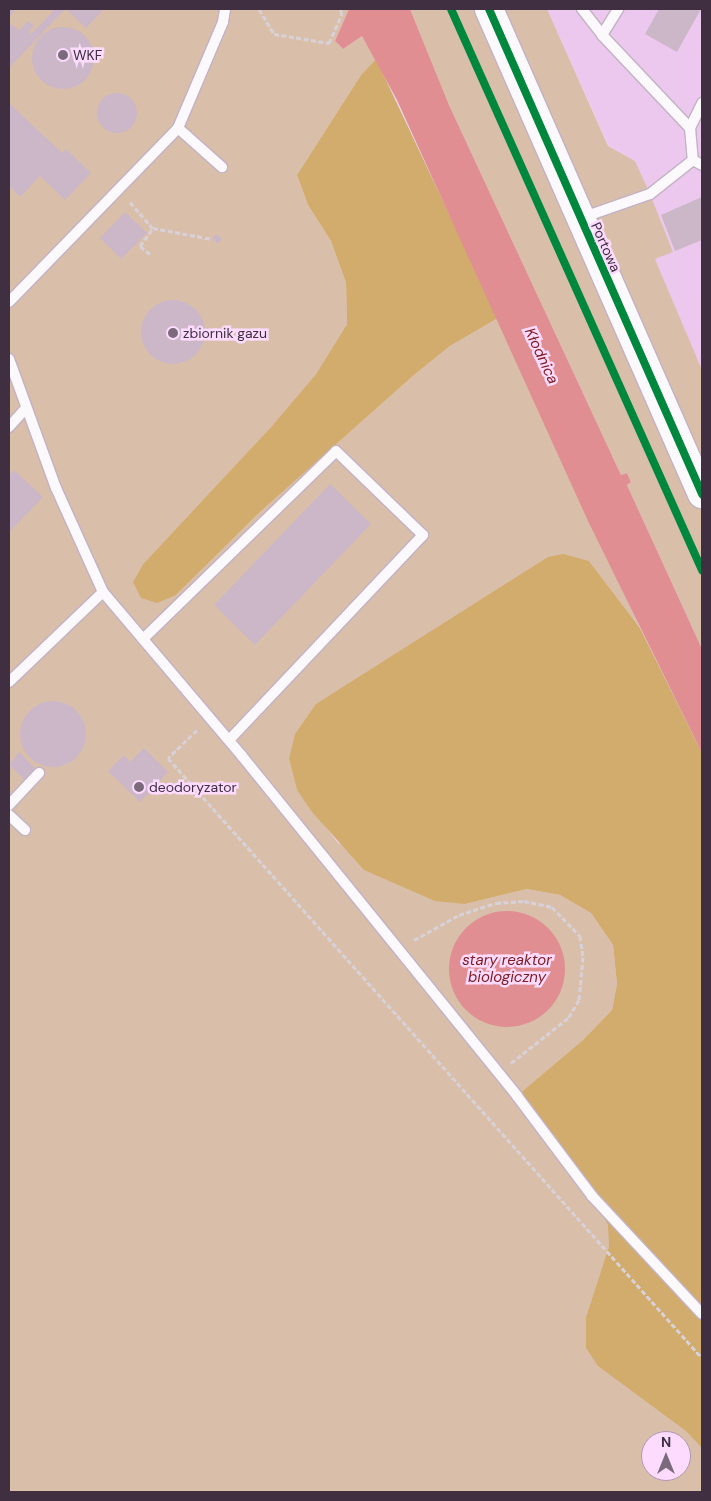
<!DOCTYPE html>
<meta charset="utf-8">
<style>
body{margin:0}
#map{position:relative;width:711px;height:1501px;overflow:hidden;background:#ebd4ec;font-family:"DM Sans",sans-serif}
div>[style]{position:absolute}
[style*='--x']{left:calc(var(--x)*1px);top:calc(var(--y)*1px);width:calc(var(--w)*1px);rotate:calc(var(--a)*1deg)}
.built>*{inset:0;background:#ecc8ee}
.green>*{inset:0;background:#d9bfaa}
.forest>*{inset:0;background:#d2ac6c}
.water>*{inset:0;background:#e08e92}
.round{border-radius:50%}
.building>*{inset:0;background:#cbb7c7}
.path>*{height:3px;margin-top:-1.5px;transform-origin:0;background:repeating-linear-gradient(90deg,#d8d1d8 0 5px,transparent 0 7.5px)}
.roads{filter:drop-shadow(1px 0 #c3b1c4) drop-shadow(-1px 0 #c3b1c4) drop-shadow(0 1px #c3b1c4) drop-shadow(0 -1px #c3b1c4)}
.lane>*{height:10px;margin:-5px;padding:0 5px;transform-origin:5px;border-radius:5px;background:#fcf9fc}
.secondary>*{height:28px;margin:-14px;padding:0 14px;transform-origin:14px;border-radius:14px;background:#fcf9fc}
.cycleway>*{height:8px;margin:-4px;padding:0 4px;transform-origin:4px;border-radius:4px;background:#00873e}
.dots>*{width:14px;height:14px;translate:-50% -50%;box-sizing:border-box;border:2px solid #fcdbfe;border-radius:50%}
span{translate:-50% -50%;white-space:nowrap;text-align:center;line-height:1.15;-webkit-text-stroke:5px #fcdbfe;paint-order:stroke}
.poi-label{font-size:14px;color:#3f2f40}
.left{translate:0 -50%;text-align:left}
.street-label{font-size:14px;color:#3f2f40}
.water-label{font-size:15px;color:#801d21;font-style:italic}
.frame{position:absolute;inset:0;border:10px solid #3f2f40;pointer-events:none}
.north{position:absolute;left:641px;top:1431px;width:50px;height:50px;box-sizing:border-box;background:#fcdbfe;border:1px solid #b096b2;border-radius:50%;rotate:0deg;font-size:14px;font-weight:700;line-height:20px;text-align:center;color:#3f2f40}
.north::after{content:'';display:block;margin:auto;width:18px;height:22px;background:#7b697c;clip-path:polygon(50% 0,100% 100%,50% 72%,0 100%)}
</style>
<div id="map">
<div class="built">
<div style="clip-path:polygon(547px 9px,702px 9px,702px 370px,655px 259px,673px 252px,635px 161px,609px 146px)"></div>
</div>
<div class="green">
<div style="clip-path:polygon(evenodd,9px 9px,349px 9px,335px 41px,343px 49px,362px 36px,376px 59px,361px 75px,297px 175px,308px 205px,331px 241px,346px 283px,347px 324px,316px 374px,271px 427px,144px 563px,176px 595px,260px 512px,414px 375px,450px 346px,498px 318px,640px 628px,589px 561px,289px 759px,297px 790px,338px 843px,465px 904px,527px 889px,560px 895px,591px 913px,613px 945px,617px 984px,612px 1010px,582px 1041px,592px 1196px,609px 1225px,609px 1246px,586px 1317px,702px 1448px,702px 1492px,9px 1492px,9px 9px,651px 1441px,681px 1441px,681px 1471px,651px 1471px,651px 1441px)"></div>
<div style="clip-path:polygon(410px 9px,547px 9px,608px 146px,635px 161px,650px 194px,673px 252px,655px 259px,702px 370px,702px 649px,627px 485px,631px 482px,627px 473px,621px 475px,449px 105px)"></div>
</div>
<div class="forest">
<div style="clip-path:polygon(376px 59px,498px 318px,450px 346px,414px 375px,260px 512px,176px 595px,157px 603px,141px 598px,133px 582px,144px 563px,271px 427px,316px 374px,347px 324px,346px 283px,331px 241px,308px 205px,297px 175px,361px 75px)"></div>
<div style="clip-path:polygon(563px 554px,589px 561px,640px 628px,702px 753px,702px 1448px,686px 1431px,598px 1366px,586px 1348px,586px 1317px,609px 1246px,608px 1225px,592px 1196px,517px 1096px,582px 1041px,612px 1010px,617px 984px,613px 945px,591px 913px,560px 895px,527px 889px,465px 904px,435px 901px,364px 870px,312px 812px,297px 790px,289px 759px,295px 734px,316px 704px,548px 557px)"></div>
</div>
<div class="water">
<div style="clip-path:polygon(349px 9px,410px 9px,449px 105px,621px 475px,627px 473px,631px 482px,627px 485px,702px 649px,702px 753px,588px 521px,397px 100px,362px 36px,343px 49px,335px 41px)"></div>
<div class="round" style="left:449px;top:911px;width:116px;height:116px"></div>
</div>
<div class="building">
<div style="clip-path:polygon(9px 9px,16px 9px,9px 18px)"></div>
<div style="clip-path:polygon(55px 9px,65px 9px,9px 68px,9px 23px,19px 30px,28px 21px,34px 26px,29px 31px,31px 34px)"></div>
<div style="clip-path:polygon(66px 9px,101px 9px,103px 10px,86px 28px)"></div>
<div style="clip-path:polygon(659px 9px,701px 9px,677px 52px,645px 34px)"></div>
<div class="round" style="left:32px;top:27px;width:62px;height:62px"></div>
<div class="round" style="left:97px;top:93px;width:40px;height:40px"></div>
<div style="clip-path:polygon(9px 103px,62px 153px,66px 149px,91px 173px,65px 200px,40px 176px,20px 197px,9px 186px)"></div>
<div style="clip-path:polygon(702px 197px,702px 240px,675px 251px,661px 215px)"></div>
<div style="clip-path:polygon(125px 212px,147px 233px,121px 259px,100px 238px)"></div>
<div style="clip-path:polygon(216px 234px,222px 239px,218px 244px,212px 239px)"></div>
<div class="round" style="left:141px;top:300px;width:64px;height:64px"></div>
<div style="clip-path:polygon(14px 470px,43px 497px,9px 532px,9px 476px)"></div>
<div style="clip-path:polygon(330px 484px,371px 524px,255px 645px,214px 605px)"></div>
<div class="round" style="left:20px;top:701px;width:66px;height:66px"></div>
<div style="clip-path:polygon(144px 748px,168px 772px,140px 802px,108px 771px,124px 755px,130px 762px)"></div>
<div style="clip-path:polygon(19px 752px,37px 770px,26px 781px,9px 765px)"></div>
</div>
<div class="path">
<div style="--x:259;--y:9;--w:29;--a:59"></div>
<div style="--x:274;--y:34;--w:56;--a:9.3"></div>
<div style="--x:329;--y:43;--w:32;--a:-66"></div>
<div style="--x:342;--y:14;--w:5;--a:-112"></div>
<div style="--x:130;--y:202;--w:35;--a:49"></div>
<div style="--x:153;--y:228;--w:60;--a:10.6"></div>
<div style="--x:150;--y:254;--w:13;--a:-141"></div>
<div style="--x:140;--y:246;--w:22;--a:-54"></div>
<div style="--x:197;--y:730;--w:40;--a:136"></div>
<div style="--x:168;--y:758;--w:803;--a:48.33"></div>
<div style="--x:414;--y:940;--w:51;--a:-29.1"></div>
<div style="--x:459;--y:915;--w:39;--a:-18"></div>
<div style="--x:496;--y:903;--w:28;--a:-4"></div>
<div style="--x:524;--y:901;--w:29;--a:12"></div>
<div style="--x:552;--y:907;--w:40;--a:46"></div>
<div style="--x:580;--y:936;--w:21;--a:82"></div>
<div style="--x:583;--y:957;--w:43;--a:95.3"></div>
<div style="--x:579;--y:1000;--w:21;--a:121"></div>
<div style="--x:568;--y:1018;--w:73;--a:141.7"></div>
</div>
<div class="roads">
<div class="lane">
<div style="--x:582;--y:9;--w:33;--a:52"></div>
<div style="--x:602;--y:35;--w:128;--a:46.6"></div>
<div style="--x:690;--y:128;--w:32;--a:85"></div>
<div style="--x:693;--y:160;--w:10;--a:29"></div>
<div style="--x:602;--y:35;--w:31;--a:-58"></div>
<div style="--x:178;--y:128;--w:59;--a:41.6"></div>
<div style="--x:690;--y:128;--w:28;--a:-64"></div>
<div style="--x:581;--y:218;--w:73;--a:-19.2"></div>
<div style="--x:650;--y:194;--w:55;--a:-38.3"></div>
<div style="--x:9;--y:302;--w:243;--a:-45.8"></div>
<div style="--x:178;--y:128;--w:115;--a:-67"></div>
<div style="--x:223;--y:22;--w:13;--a:-81"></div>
<div style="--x:9;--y:359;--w:137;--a:70"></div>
<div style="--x:56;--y:488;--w:114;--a:65.7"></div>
<div style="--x:103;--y:592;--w:130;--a:136.2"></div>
<div style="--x:9;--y:427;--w:25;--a:-48"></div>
<div style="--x:103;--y:592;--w:215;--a:49.7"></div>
<div style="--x:242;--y:756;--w:437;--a:51"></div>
<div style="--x:517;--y:1096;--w:125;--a:53.1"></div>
<div style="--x:592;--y:1196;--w:161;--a:47"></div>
<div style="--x:143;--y:639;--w:269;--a:-44.2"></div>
<div style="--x:336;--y:451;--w:121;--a:44"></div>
<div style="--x:423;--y:535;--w:282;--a:133.4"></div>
<div style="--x:9;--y:805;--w:44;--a:-46.8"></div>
<div style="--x:9;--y:815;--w:22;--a:43"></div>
</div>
<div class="secondary">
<div style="--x:489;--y:9;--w:530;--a:66.29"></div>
</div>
</div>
<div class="cycleway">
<div style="--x:451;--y:9;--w:615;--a:65.9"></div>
<div style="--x:489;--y:9;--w:530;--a:66.29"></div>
</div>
<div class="dots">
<div style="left:63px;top:55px;background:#7b697c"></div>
<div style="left:173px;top:333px;background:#7b697c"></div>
<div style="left:139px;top:787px;background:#7b697c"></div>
</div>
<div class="poi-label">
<span class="left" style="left:73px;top:55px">WKF</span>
<span class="left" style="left:183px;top:333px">zbiornik gazu</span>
<span class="left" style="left:149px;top:787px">deodoryzator</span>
</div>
<div class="street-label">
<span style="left:606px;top:247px;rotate:66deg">Portowa</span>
</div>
<div class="water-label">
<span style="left:541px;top:356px;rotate:65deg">Kłodnica</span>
<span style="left:507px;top:969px">stary reaktor<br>biologiczny</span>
</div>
<div class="frame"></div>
<div class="north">N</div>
</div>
